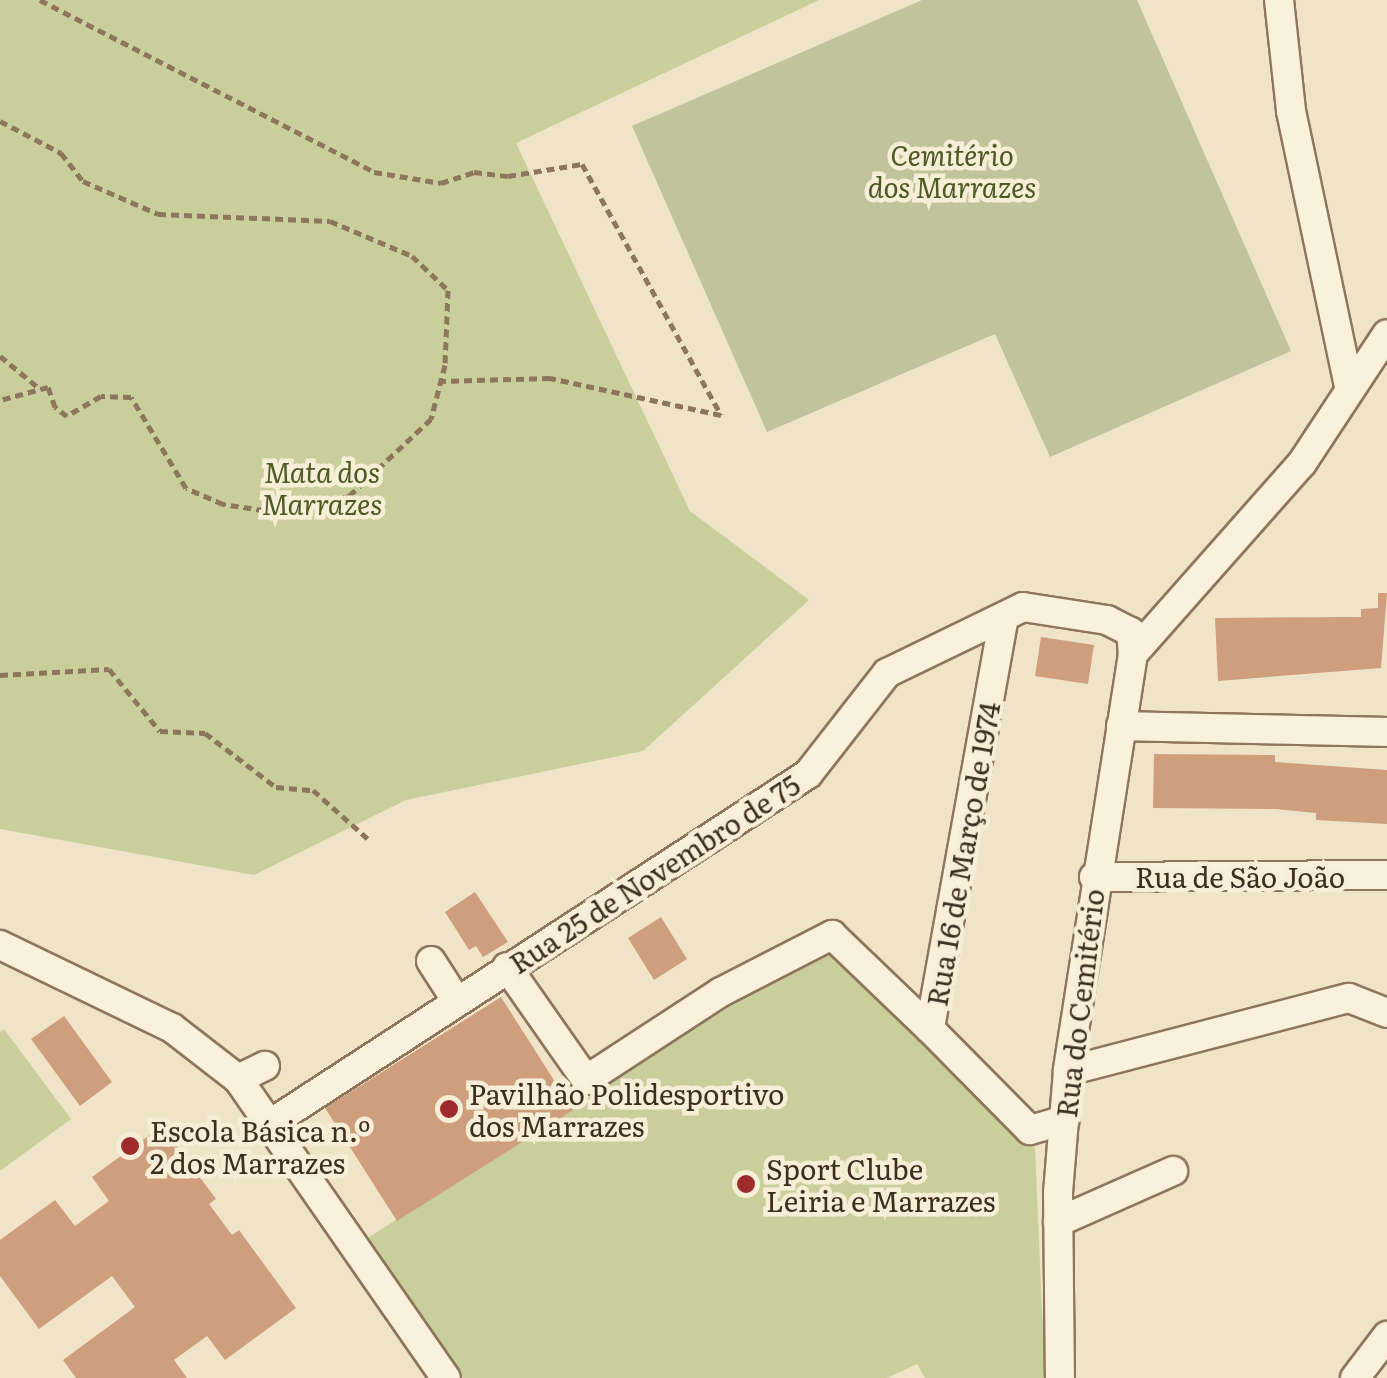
<!DOCTYPE html>
<meta charset="utf-8">
<style>
body{margin:0}
#map{position:relative;width:1387px;height:1378px;overflow:hidden;background:#f0e4c8;font-family:Literata,serif}
div>[style]{position:absolute}
[style*='--x']{left:calc(var(--x)*1px);top:calc(var(--y)*1px);width:calc(var(--w)*1px);rotate:calc(var(--a)*1deg)}
.green>*{inset:0;background:#c9cf9b}
.cemetery>*{inset:0;background:#bfc49a}
.building>*{inset:0;background:#cf9f7d}
.path>*{height:5px;margin-top:-2.5px;transform-origin:0;background:repeating-linear-gradient(90deg,#8d765c 0 8px,transparent 0 13px)}
.roads{filter:drop-shadow(2px 0 #8d765c) drop-shadow(-2px 0 #8d765c) drop-shadow(0 2px #8d765c) drop-shadow(0 -2px #8d765c)}
.minor>*{height:28px;margin:-14px;padding:0 14px;transform-origin:14px;border-radius:14px;background:#faf1dc}
.dots>*{width:28px;height:28px;translate:-50% -50%;box-sizing:border-box;border:5px solid #f7eed8;border-radius:50%}
span{translate:-50% -50%;white-space:nowrap;text-align:center;line-height:1.15;-webkit-text-stroke:9px #f7eed8;paint-order:stroke}
.park-label{font-size:28px;color:#4d5a26;font-style:italic}
.street-label{font-size:28px;color:#3d2e20}
.poi-label{font-size:28px;color:#3d2e20}
.left{translate:0 -50%;text-align:left}
</style>
<div id="map">
<div class="green">
<div style="clip-path:polygon(0 0,819px 0,516px 143px,690px 511px,809px 600px,643px 751px,406px 800px,254px 875px,0 829px)"></div>
<div style="clip-path:polygon(826px 945px,1035px 1148px,1045px 1378px,925px 1378px,917px 1364px,887px 1378px,463px 1378px,363px 1241px)"></div>
<div style="clip-path:polygon(4px 1029px,71px 1119px,0 1171px,0 1032px)"></div>
</div>
<div class="cemetery">
<div style="clip-path:polygon(922px 0,1137px 0,1291px 351px,1050px 457px,995px 334px,767px 432px,632px 126px)"></div>
</div>
<div class="building">
<div style="clip-path:polygon(1378px 593px,1387px 593px,1381px 668px,1218px 681px,1215px 618px,1361px 617px,1361px 609px,1378px 608px)"></div>
<div style="clip-path:polygon(1041px 637px,1094px 645px,1088px 684px,1035px 676px)"></div>
<div style="clip-path:polygon(1154px 754px,1275px 755px,1275px 762px,1387px 770px,1387px 824px,1316px 820px,1316px 813px,1275px 809px,1153px 808px)"></div>
<div style="clip-path:polygon(475px 892px,508px 942px,483px 957px,476px 946px,469px 950px,445px 912px)"></div>
<div style="clip-path:polygon(661px 917px,687px 959px,654px 980px,628px 938px)"></div>
<div style="clip-path:polygon(501px 997px,573px 1110px,397px 1221px,325px 1108px)"></div>
<div style="clip-path:polygon(64px 1016px,112px 1082px,80px 1106px,31px 1039px)"></div>
<div style="clip-path:polygon(162px 1126px,216px 1199px,209px 1204px,232px 1235px,239px 1230px,296px 1308px,225px 1360px,207px 1336px,174px 1360px,187px 1378px,76px 1378px,63px 1360px,135px 1307px,112px 1276px,39px 1329px,0 1276px,0 1240px,55px 1200px,75px 1226px,109px 1201px,92px 1177px)"></div>
</div>
<div class="path">
<div style="--x:40;--y:0;--w:376;--a:27.2"></div>
<div style="--x:374;--y:172;--w:68;--a:9.3"></div>
<div style="--x:441;--y:183;--w:35;--a:-18"></div>
<div style="--x:474;--y:172;--w:34;--a:7"></div>
<div style="--x:508;--y:176;--w:75;--a:-9.2"></div>
<div style="--x:582;--y:164;--w:287;--a:61"></div>
<div style="--x:721;--y:415;--w:175;--a:-167.8"></div>
<div style="--x:550;--y:378;--w:107;--a:178.4"></div>
<div style="--x:0;--y:121;--w:69;--a:27.7"></div>
<div style="--x:61;--y:153;--w:36;--a:52"></div>
<div style="--x:83;--y:181;--w:82;--a:23.7"></div>
<div style="--x:158;--y:214;--w:172;--a:2.3"></div>
<div style="--x:330;--y:221;--w:89;--a:23.1"></div>
<div style="--x:412;--y:256;--w:50;--a:43.4"></div>
<div style="--x:448;--y:290;--w:75;--a:92.3"></div>
<div style="--x:445;--y:365;--w:56;--a:104.5"></div>
<div style="--x:431;--y:419;--w:112;--a:136.8"></div>
<div style="--x:349;--y:496;--w:62;--a:163"></div>
<div style="--x:290;--y:514;--w:68;--a:-171.5"></div>
<div style="--x:223;--y:504;--w:40;--a:-156.6"></div>
<div style="--x:186;--y:488;--w:106;--a:-121.1"></div>
<div style="--x:131;--y:397;--w:30;--a:-178"></div>
<div style="--x:101;--y:396;--w:39;--a:150"></div>
<div style="--x:67;--y:416;--w:15;--a:-143"></div>
<div style="--x:55;--y:407;--w:21;--a:-109"></div>
<div style="--x:48;--y:387;--w:50;--a:164.8"></div>
<div style="--x:0;--y:356;--w:50;--a:39.4"></div>
<div style="--x:0;--y:675;--w:109;--a:-3.2"></div>
<div style="--x:109;--y:669;--w:80;--a:50.6"></div>
<div style="--x:160;--y:731;--w:45;--a:2.5"></div>
<div style="--x:205;--y:733;--w:89;--a:37.3"></div>
<div style="--x:276;--y:787;--w:37;--a:5"></div>
<div style="--x:313;--y:790;--w:74;--a:41.7"></div>
</div>
<div class="roads">
<div class="minor">
<div style="--x:1279;--y:0;--w:112;--a:83.8"></div>
<div style="--x:1291;--y:111;--w:282;--a:78.1"></div>
<div style="--x:1003;--y:622;--w:413;--a:100.2"></div>
<div style="--x:930;--y:1029;--w:142;--a:45.3"></div>
<div style="--x:1030;--y:1130;--w:36;--a:-16"></div>
<div style="--x:1133;--y:654;--w:255;--a:-48.5"></div>
<div style="--x:1302;--y:463;--w:154;--a:-56.6"></div>
<div style="--x:1121;--y:726;--w:266;--a:1.3"></div>
<div style="--x:1094;--y:877;--w:293;--a:-0.4"></div>
<div style="--x:0;--y:945;--w:191;--a:25.8"></div>
<div style="--x:172;--y:1028;--w:83;--a:37.7"></div>
<div style="--x:238;--y:1079;--w:364;--a:55.2"></div>
<div style="--x:431;--y:961;--w:46;--a:57.3"></div>
<div style="--x:507;--y:967;--w:138;--a:55"></div>
<div style="--x:586;--y:1080;--w:161;--a:-33.1"></div>
<div style="--x:721;--y:992;--w:125;--a:-27.2"></div>
<div style="--x:832;--y:935;--w:136;--a:43.8"></div>
<div style="--x:1068;--y:1071;--w:290;--a:-14.6"></div>
<div style="--x:1349;--y:998;--w:41;--a:21.5"></div>
<div style="--x:238;--y:1079;--w:30;--a:-26"></div>
<div style="--x:273;--y:1122;--w:638;--a:-33.04"></div>
<div style="--x:808;--y:774;--w:128;--a:-52"></div>
<div style="--x:887;--y:673;--w:151;--a:-25.9"></div>
<div style="--x:1023;--y:607;--w:85;--a:8.8"></div>
<div style="--x:1107;--y:620;--w:27;--a:27"></div>
<div style="--x:1131;--y:632;--w:22;--a:85"></div>
<div style="--x:1133;--y:654;--w:422;--a:98.9"></div>
<div style="--x:1068;--y:1071;--w:121;--a:94.7"></div>
<div style="--x:1058;--y:1192;--w:186;--a:89.4"></div>
<div style="--x:1058;--y:1222;--w:126;--a:-23.9"></div>
<div style="--x:1355;--y:1378;--w:53;--a:-52.7"></div>
</div>
</div>
<div class="dots">
<div style="left:449px;top:1109px;background:#9e2a2b"></div>
<div style="left:130px;top:1146px;background:#9e2a2b"></div>
<div style="left:746px;top:1184px;background:#9e2a2b"></div>
</div>
<div class="park-label">
<span style="left:952px;top:170px">Cemitério<br>dos Marrazes</span>
<span style="left:322px;top:487px">Mata dos<br>Marrazes</span>
</div>
<div class="street-label">
<span style="left:962px;top:854px;rotate:-80deg">Rua 16 de Março de 1974</span>
<span style="left:654px;top:873px;rotate:-33deg">Rua 25 de Novembro de 75</span>
<span style="left:1240px;top:876px">Rua de São João</span>
<span style="left:1079px;top:1003px;rotate:-83deg">Rua do Cemitério</span>
</div>
<div class="poi-label">
<span class="left" style="left:469px;top:1109px">Pavilhão Polidesportivo<br>dos Marrazes</span>
<span class="left" style="left:150px;top:1146px">Escola Básica n.º<br>2 dos Marrazes</span>
<span class="left" style="left:766px;top:1184px">Sport Clube<br>Leiria e Marrazes</span>
</div>
</div>
